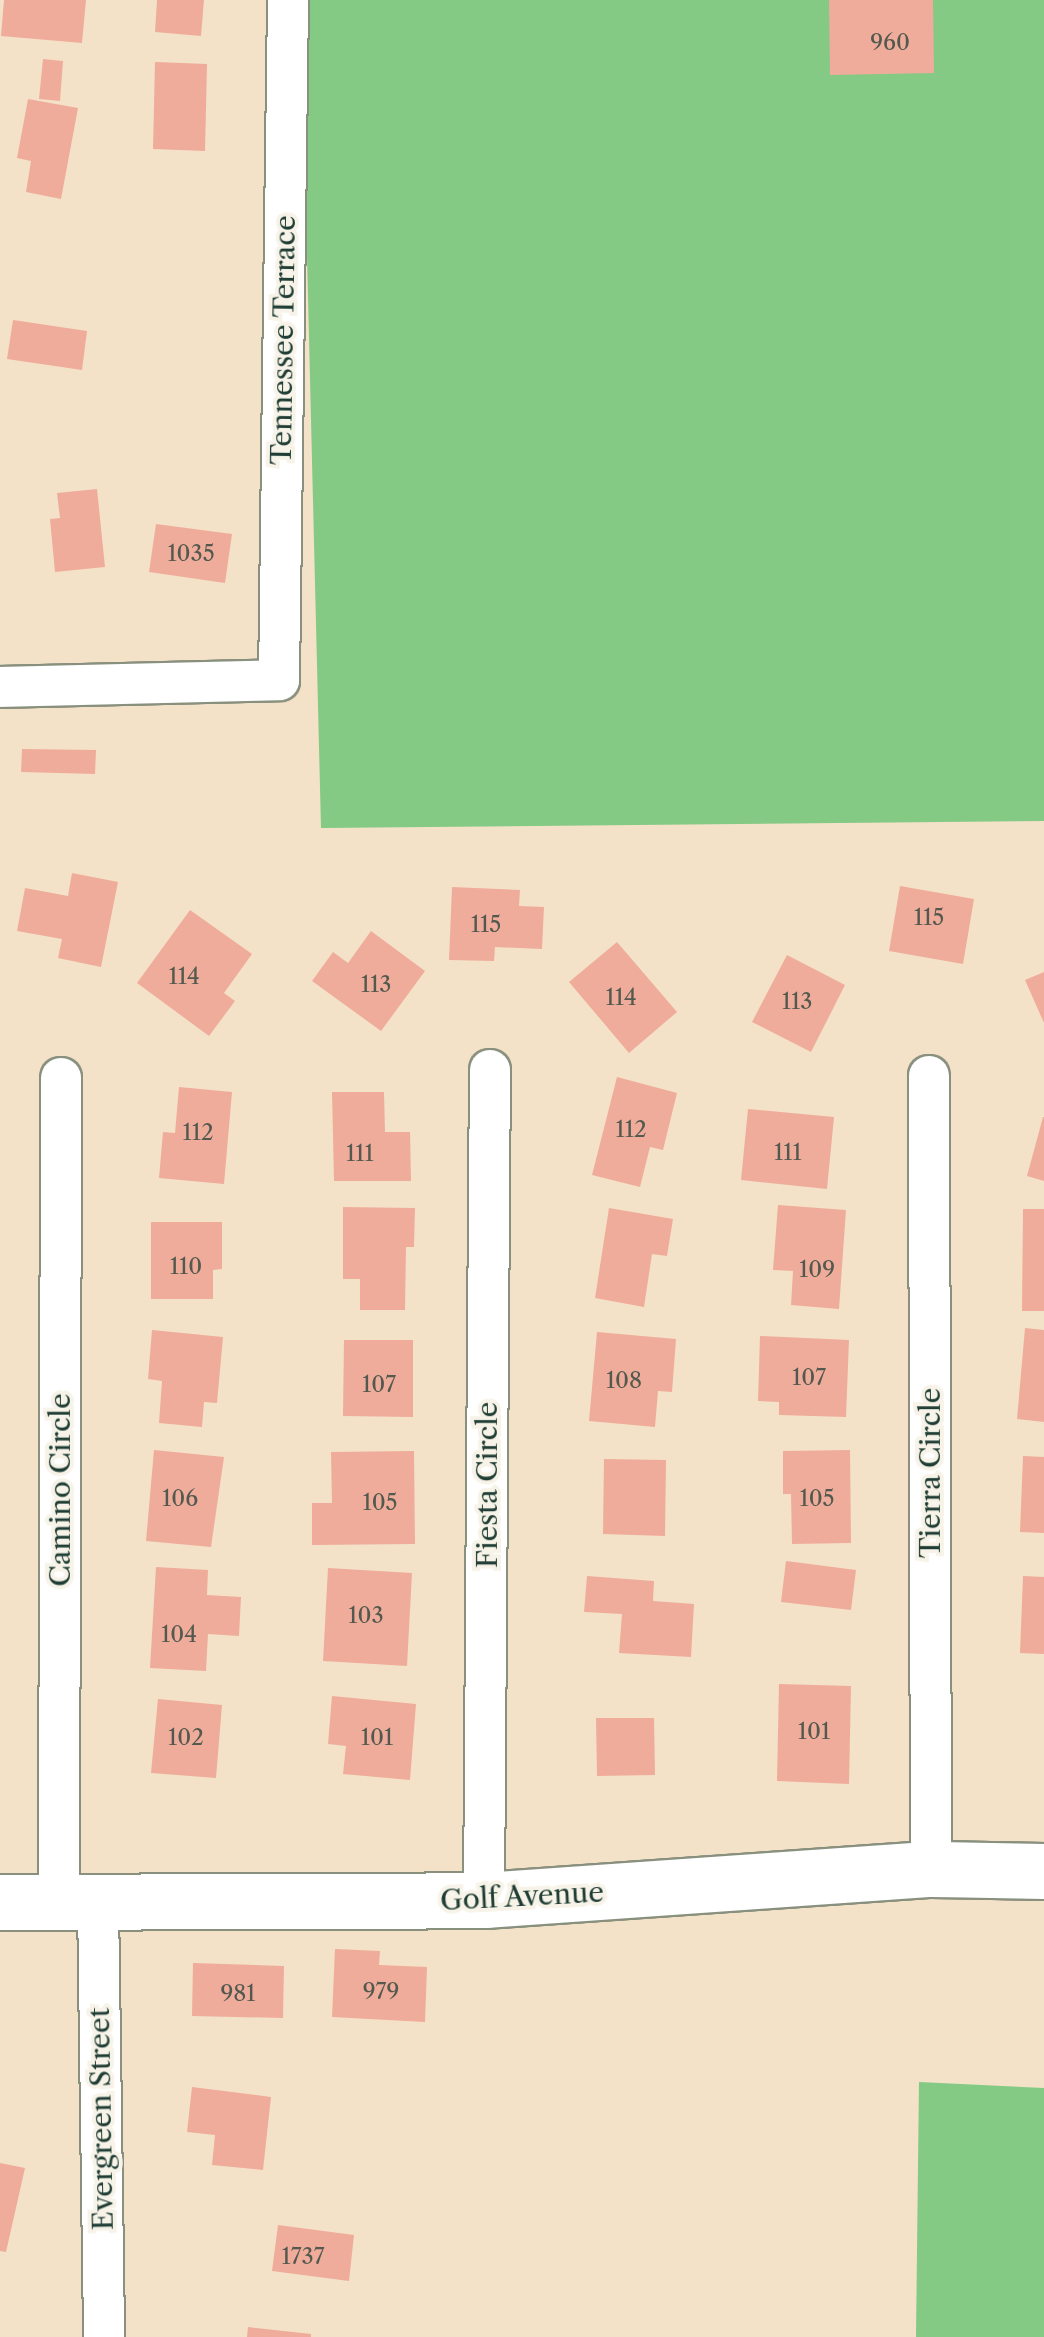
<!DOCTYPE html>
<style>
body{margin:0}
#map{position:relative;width:1044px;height:2337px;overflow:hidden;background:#f3e2c8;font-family:"Libre Caslon Text",serif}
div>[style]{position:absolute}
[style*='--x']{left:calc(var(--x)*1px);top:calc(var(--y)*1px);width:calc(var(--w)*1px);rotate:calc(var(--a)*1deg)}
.green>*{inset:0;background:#84c984}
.building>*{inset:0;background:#f0ac9b}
.roads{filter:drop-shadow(2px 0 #89907e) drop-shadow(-2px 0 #89907e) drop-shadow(0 2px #89907e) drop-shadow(0 -2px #89907e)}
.street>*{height:40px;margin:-20px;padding:0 20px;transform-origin:20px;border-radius:20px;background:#fff}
.secondary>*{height:55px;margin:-27.5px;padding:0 27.5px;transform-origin:27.5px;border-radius:27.5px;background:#fff}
span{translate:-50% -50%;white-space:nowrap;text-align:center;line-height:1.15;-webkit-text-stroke:8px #f7f3e8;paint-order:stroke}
.number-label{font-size:22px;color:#53594e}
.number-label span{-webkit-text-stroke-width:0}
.street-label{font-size:28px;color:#1f3d34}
</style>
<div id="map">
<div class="green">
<div style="clip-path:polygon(306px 0,1044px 0,1044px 821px,321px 828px,304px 133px)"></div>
<div style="clip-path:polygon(919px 2082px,1044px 2088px,1044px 2337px,916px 2337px)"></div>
</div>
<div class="building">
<div style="clip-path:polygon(4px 0,86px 0,82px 43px,1px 36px)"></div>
<div style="clip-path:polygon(157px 0,204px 0,201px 36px,155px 32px)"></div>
<div style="clip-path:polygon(829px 0,933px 0,934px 73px,830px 75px)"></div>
<div style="clip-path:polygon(43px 59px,63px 61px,60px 101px,39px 99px)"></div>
<div style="clip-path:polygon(155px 62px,207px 64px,205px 151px,153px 149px)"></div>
<div style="clip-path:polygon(28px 99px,78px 108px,61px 199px,26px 192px,31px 161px,17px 158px)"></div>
<div style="clip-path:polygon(13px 320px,87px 331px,82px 370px,7px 359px)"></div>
<div style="clip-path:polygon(97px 489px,105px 567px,55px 572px,50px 519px,60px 518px,57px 493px)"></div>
<div style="clip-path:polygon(156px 524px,232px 534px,225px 583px,149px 572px)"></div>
<div style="clip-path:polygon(22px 749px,96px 750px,95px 774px,21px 772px)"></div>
<div style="clip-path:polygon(72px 873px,118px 882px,101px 967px,58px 958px,62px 939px,17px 931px,25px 888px,68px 896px)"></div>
<div style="clip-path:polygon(900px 886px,974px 899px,963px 964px,889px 951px)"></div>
<div style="clip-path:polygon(452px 887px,520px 890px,519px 906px,544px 907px,542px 949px,495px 947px,494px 961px,449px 960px)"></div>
<div style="clip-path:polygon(190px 910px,252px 954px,224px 993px,235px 1001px,209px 1036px,137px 983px)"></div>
<div style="clip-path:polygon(371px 931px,425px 971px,381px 1031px,312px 981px,333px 952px,348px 963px)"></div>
<div style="clip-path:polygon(617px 942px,677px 1012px,629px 1053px,569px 982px)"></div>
<div style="clip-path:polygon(787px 955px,845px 985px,811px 1052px,752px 1022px)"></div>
<div style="clip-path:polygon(1044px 972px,1044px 1023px,1025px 980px)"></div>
<div style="clip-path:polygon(617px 1077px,677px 1093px,663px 1150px,650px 1147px,640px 1187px,592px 1175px)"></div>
<div style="clip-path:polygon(179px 1087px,232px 1092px,224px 1184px,159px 1178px,163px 1132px,175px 1133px)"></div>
<div style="clip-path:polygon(332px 1092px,384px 1092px,385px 1132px,410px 1132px,411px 1181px,334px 1181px)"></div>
<div style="clip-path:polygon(748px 1109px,834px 1117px,827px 1189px,741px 1180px)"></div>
<div style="clip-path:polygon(1043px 1117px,1044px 1117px,1044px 1181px,1027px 1176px)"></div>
<div style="clip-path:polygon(778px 1205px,846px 1210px,839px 1309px,791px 1305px,793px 1271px,773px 1270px)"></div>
<div style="clip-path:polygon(343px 1207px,415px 1208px,414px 1247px,406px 1247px,405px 1310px,360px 1310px,360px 1279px,343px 1279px)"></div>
<div style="clip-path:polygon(609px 1208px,673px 1219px,667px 1256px,652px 1254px,644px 1307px,595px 1298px)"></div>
<div style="clip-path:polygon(1023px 1209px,1044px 1209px,1044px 1311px,1022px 1311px)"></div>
<div style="clip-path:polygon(151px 1222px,222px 1222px,222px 1269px,213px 1270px,213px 1299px,151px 1299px)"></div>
<div style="clip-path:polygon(1025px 1328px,1044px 1330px,1044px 1422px,1017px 1419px)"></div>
<div style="clip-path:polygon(152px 1330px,223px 1337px,217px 1403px,204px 1402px,202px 1427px,159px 1423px,162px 1381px,148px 1379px)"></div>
<div style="clip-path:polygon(597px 1332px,676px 1339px,672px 1392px,658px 1391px,655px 1427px,589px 1421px)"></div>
<div style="clip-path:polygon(760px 1336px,849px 1340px,846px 1417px,779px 1415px,779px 1402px,758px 1401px)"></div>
<div style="clip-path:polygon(344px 1340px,413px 1340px,413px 1417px,343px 1416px)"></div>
<div style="clip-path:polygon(154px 1450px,224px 1457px,211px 1547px,146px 1541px)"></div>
<div style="clip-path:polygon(850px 1450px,851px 1543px,792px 1544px,791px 1494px,783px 1494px,783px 1451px)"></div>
<div style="clip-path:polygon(414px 1451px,415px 1544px,312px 1545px,312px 1503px,332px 1503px,331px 1452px)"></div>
<div style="clip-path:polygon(1023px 1456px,1044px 1457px,1044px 1533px,1020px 1532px)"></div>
<div style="clip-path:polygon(604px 1459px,666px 1460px,665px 1536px,603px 1534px)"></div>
<div style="clip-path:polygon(786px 1561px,856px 1570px,851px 1610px,781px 1602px)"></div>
<div style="clip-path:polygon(156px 1567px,208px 1570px,207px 1595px,241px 1597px,239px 1636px,208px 1634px,206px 1671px,150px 1668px)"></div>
<div style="clip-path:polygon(328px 1568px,412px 1573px,407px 1666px,323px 1661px)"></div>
<div style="clip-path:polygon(587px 1576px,654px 1581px,653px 1601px,694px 1604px,691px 1657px,619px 1653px,622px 1614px,584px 1612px)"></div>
<div style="clip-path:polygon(1023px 1576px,1044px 1577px,1044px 1654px,1020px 1653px)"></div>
<div style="clip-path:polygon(779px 1684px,851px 1686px,849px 1784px,777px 1781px)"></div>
<div style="clip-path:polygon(332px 1696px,416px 1704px,410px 1780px,343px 1774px,346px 1746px,328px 1744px)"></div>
<div style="clip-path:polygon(158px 1699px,222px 1705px,216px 1778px,151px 1773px)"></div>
<div style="clip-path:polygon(596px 1718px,654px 1718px,655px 1775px,597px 1776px)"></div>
<div style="clip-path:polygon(335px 1949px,380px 1951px,379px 1965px,427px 1967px,425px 2022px,332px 2017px)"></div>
<div style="clip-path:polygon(193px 1963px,284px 1966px,283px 2018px,192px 2016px)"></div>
<div style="clip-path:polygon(192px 2087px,271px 2097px,263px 2170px,212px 2165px,215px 2135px,187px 2132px)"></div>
<div style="clip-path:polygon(0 2163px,25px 2168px,6px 2252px,0 2251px)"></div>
<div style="clip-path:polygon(278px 2225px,354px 2235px,349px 2281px,272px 2271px)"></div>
<div style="clip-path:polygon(248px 2327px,311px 2334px,311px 2337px,247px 2337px)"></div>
</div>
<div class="roads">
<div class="street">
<div style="--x:0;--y:687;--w:279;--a:-1.4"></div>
<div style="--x:279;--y:680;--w:680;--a:-89.24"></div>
<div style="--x:929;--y:1076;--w:793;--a:89.86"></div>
<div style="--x:484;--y:1900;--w:830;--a:-89.59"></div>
<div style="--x:59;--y:1902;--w:824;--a:-89.86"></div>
<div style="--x:98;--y:1902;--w:435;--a:89.2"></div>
</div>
<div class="secondary">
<div style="--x:0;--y:1902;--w:484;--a:-0.2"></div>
<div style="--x:484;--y:1900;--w:448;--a:-4"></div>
<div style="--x:931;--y:1869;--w:113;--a:1"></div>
</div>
</div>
<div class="number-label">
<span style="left:890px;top:43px">960</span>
<span style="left:191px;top:554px">1035</span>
<span style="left:929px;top:918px">115</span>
<span style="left:486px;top:925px">115</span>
<span style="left:184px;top:977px">114</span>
<span style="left:376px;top:985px">113</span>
<span style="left:621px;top:998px">114</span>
<span style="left:797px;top:1002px">113</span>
<span style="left:631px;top:1130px">112</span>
<span style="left:198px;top:1133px">112</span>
<span style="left:788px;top:1153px">111</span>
<span style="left:360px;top:1154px">111</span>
<span style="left:186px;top:1267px">110</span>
<span style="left:817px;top:1270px">109</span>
<span style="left:809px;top:1378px">107</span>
<span style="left:624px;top:1381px">108</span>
<span style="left:379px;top:1385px">107</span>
<span style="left:180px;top:1499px">106</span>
<span style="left:817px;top:1499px">105</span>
<span style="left:380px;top:1503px">105</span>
<span style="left:366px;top:1616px">103</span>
<span style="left:179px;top:1635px">104</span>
<span style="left:814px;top:1732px">101</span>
<span style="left:186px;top:1738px">102</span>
<span style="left:377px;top:1738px">101</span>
<span style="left:381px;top:1992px">979</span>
<span style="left:238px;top:1994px">981</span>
<span style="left:303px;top:2257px">1737</span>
</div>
<div class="street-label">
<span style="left:283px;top:340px;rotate:-89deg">Tennessee Terrace</span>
<span style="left:930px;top:1473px;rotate:-90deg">Tierra Circle</span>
<span style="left:487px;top:1485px;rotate:-90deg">Fiesta Circle</span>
<span style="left:60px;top:1490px;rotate:-90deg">Camino Circle</span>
<span style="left:522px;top:1896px;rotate:-3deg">Golf Avenue</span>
<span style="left:101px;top:2119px;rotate:-91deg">Evergreen Street</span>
</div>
</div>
